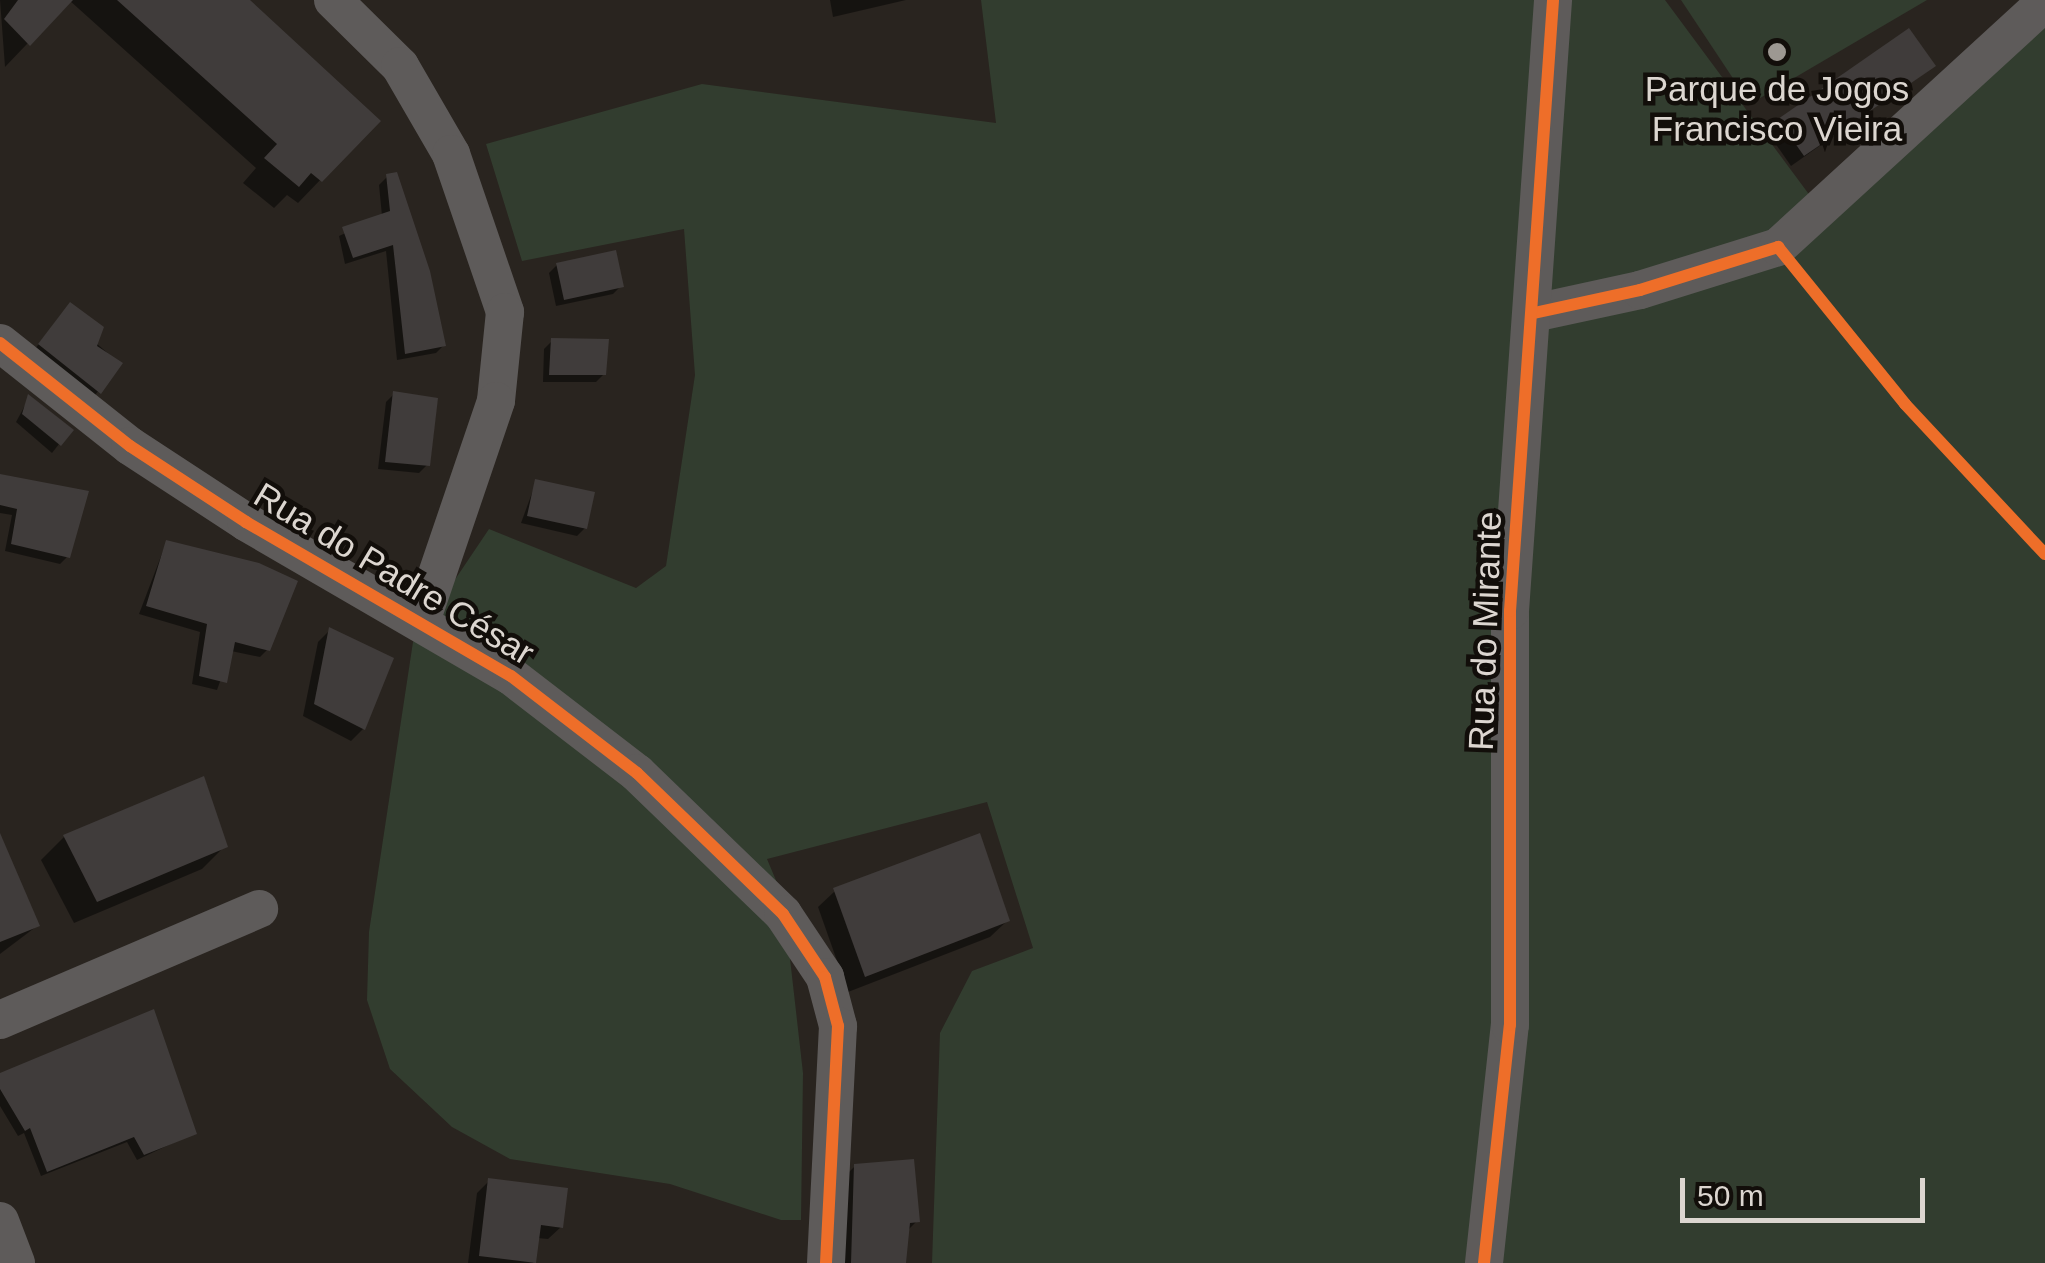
<!DOCTYPE html>
<meta charset="utf-8">
<style>
body{margin:0}
#map{position:relative;width:2045px;height:1263px;overflow:hidden;background:#29241f;font-family:Arial,sans-serif}
div>[style]{position:absolute}
[style*='--x']{left:calc(var(--x)*1px);top:calc(var(--y)*1px);width:calc(var(--w)*1px);rotate:calc(var(--a)*1deg)}
.green>*{inset:0;background:#323d2f}
.shadow>*{inset:0;background:#0007}
.building>*{inset:0;background:#403c3b}
.minor>*{height:38px;margin:-19px;padding:0 19px;transform-origin:19px;border-radius:19px;background:#5e5b5a}
.cycleway>*{height:12px;margin:-6px;padding:0 6px;transform-origin:6px;border-radius:6px;background:#ee6e29}
.dots>*{width:28px;height:28px;translate:-50% -50%;box-sizing:border-box;border:5px solid #120e0a;border-radius:50%}
span{translate:-50% -50%;white-space:nowrap;text-align:center;line-height:1.15;-webkit-text-stroke:9px #120e0a;paint-order:stroke}
.poi-label{font-size:35px;color:#dcd6d0}
.street-label{font-size:35px;color:#dcd6d0}
.scale{position:absolute;left:1680px;top:1178px;width:245px;height:45px;box-sizing:border-box;border:5px solid #dcd6d0;border-top:0;padding-left:12px;font-size:30px;line-height:35px;white-space:nowrap;color:#dcd6d0;-webkit-text-stroke:8px #120e0a;paint-order:stroke}
</style>
<div id="map">
<div class="green">
<div style="clip-path:polygon(981px 0,1665px 0,1828px 220px,2045px 0,2045px 1263px,932px 1263px,940px 1033px,972px 971px,1033px 948px,987px 802px,767px 859px,783px 897px,803px 1073px,801px 1220px,781px 1220px,670px 1184px,510px 1159px,452px 1127px,390px 1069px,367px 1000px,369px 932px,413px 642px,489px 529px,636px 588px,666px 566px,695px 375px,684px 229px,522px 261px,486px 144px,702px 84px,996px 123px)"></div>
<div style="clip-path:polygon(1681px 0,1927px 0,1750px 104px)"></div>
</div>
<div class="shadow">
<div style="clip-path:polygon(0 0,246px 0,377px 121px,298px 203px,287px 195px,274px 208px,243px 183px,256px 168px,69px 0,5px 67px)"></div>
<div style="clip-path:polygon(830px 0,906px 0,833px 17px)"></div>
<div style="clip-path:polygon(1933px 66px,1791px 166px,1768px 133px,1780px 121px)"></div>
<div style="clip-path:polygon(387px 177px,444px 345px,436px 353px,397px 360px,386px 251px,345px 264px,339px 236px,382px 216px,379px 185px)"></div>
<div style="clip-path:polygon(557px 265px,621px 286px,613px 294px,556px 306px,549px 273px)"></div>
<div style="clip-path:polygon(62px 313px,120px 364px,91px 400px,32px 353px)"></div>
<div style="clip-path:polygon(552px 341px,604px 374px,596px 382px,543px 382px,544px 349px)"></div>
<div style="clip-path:polygon(394px 394px,427px 465px,419px 473px,378px 469px,386px 402px)"></div>
<div style="clip-path:polygon(29px 398px,70px 430px,52px 453px,16px 422px)"></div>
<div style="clip-path:polygon(0 480px,67px 557px,60px 564px,5px 551px,12px 515px,0 513px)"></div>
<div style="clip-path:polygon(536px 482px,585px 528px,577px 536px,521px 523px)"></div>
<div style="clip-path:polygon(166px 543px,268px 649px,260px 657px,231px 651px,217px 690px,192px 684px,200px 632px,139px 614px)"></div>
<div style="clip-path:polygon(330px 630px,363px 729px,351px 741px,303px 716px,318px 642px)"></div>
<div style="clip-path:polygon(64px 837px,225px 846px,202px 869px,74px 923px,41px 860px)"></div>
<div style="clip-path:polygon(0 839px,37px 926px,0 954px)"></div>
<div style="clip-path:polygon(835px 891px,1007px 921px,990px 937px,848px 992px,818px 907px)"></div>
<div style="clip-path:polygon(0 1076px,194px 1133px,137px 1160px,127px 1142px,41px 1176px,24px 1133px,18px 1136px,0 1106px)"></div>
<div style="clip-path:polygon(855px 1166px,917px 1221px,909px 1229px,903px 1263px,842px 1263px,846px 1175px)"></div>
<div style="clip-path:polygon(489px 1181px,561px 1227px,548px 1239px,537px 1238px,533px 1263px,468px 1263px,477px 1193px)"></div>
</div>
<div class="building">
<div style="clip-path:polygon(18px 0,73px 0,30px 46px,4px 19px)"></div>
<div style="clip-path:polygon(117px 0,250px 0,381px 121px,322px 182px,311px 173px,299px 187px,264px 158px,277px 144px)"></div>
<div style="clip-path:polygon(1909px 28px,1936px 66px,1804px 156px,1778px 119px)"></div>
<div style="clip-path:polygon(397px 172px,430px 271px,446px 346px,405px 354px,393px 245px,353px 258px,342px 227px,390px 211px,386px 174px)"></div>
<div style="clip-path:polygon(616px 250px,624px 287px,564px 300px,556px 263px)"></div>
<div style="clip-path:polygon(70px 302px,104px 327px,97px 346px,123px 363px,101px 394px,38px 344px)"></div>
<div style="clip-path:polygon(551px 338px,609px 339px,606px 375px,549px 375px)"></div>
<div style="clip-path:polygon(393px 391px,438px 398px,430px 466px,385px 462px)"></div>
<div style="clip-path:polygon(28px 394px,74px 430px,61px 446px,22px 414px)"></div>
<div style="clip-path:polygon(0 474px,89px 491px,70px 558px,11px 544px,17px 509px,0 505px)"></div>
<div style="clip-path:polygon(535px 479px,595px 492px,587px 529px,527px 516px)"></div>
<div style="clip-path:polygon(166px 540px,259px 563px,298px 581px,270px 651px,235px 642px,227px 683px,199px 676px,207px 624px,146px 606px)"></div>
<div style="clip-path:polygon(329px 627px,394px 658px,365px 730px,314px 704px)"></div>
<div style="clip-path:polygon(204px 776px,228px 847px,97px 902px,63px 835px)"></div>
<div style="clip-path:polygon(0 833px,40px 926px,0 942px)"></div>
<div style="clip-path:polygon(980px 833px,1010px 921px,865px 977px,833px 888px)"></div>
<div style="clip-path:polygon(154px 1009px,197px 1134px,144px 1155px,134px 1137px,47px 1172px,30px 1128px,25px 1131px,0 1089px,0 1073px)"></div>
<div style="clip-path:polygon(914px 1159px,920px 1222px,910px 1223px,906px 1263px,851px 1263px,854px 1164px)"></div>
<div style="clip-path:polygon(488px 1178px,568px 1188px,563px 1228px,541px 1225px,536px 1263px,479px 1256px)"></div>
</div>
<div class="minor">
<div style="--x:333;--y:0;--w:94;--a:44.6"></div>
<div style="--x:400;--y:66;--w:102;--a:59.9"></div>
<div style="--x:451;--y:154;--w:167;--a:71.1"></div>
<div style="--x:505;--y:312;--w:89;--a:95.8"></div>
<div style="--x:496;--y:401;--w:232;--a:108.8"></div>
<div style="--x:1534;--y:313;--w:108;--a:-12.2"></div>
<div style="--x:1640;--y:290;--w:145;--a:-17.3"></div>
<div style="--x:1778;--y:247;--w:362;--a:-42.5"></div>
<div style="--x:0;--y:343;--w:166;--a:38.4"></div>
<div style="--x:130;--y:446;--w:139;--a:33.2"></div>
<div style="--x:246;--y:522;--w:306;--a:30.2"></div>
<div style="--x:511;--y:676;--w:159;--a:37.6"></div>
<div style="--x:637;--y:773;--w:203;--a:44"></div>
<div style="--x:783;--y:914;--w:76;--a:56.3"></div>
<div style="--x:825;--y:977;--w:51;--a:75.1"></div>
<div style="--x:838;--y:1026;--w:237;--a:92.9"></div>
<div style="--x:0;--y:1020;--w:282;--a:-23.2"></div>
<div style="--x:0;--y:1221;--w:45;--a:69.1"></div>
<div style="--x:1484;--y:1263;--w:239;--a:-83.8"></div>
<div style="--x:1510;--y:1025;--w:414;--a:-90"></div>
<div style="--x:1510;--y:611;--w:613;--a:-85.97"></div>
</div>
<div class="cycleway">
<div style="--x:1534;--y:313;--w:108;--a:-12.2"></div>
<div style="--x:1640;--y:290;--w:145;--a:-17.3"></div>
<div style="--x:1778;--y:247;--w:202;--a:51"></div>
<div style="--x:1905;--y:404;--w:205;--a:47"></div>
<div style="--x:0;--y:343;--w:166;--a:38.4"></div>
<div style="--x:130;--y:446;--w:139;--a:33.2"></div>
<div style="--x:246;--y:522;--w:306;--a:30.2"></div>
<div style="--x:511;--y:676;--w:159;--a:37.6"></div>
<div style="--x:637;--y:773;--w:203;--a:44"></div>
<div style="--x:783;--y:914;--w:76;--a:56.3"></div>
<div style="--x:825;--y:977;--w:51;--a:75.1"></div>
<div style="--x:838;--y:1026;--w:237;--a:92.9"></div>
<div style="--x:1484;--y:1263;--w:239;--a:-83.8"></div>
<div style="--x:1510;--y:1025;--w:414;--a:-90"></div>
<div style="--x:1510;--y:611;--w:613;--a:-85.97"></div>
</div>
<div class="dots">
<div style="left:1777px;top:52px;background:#9d9892"></div>
</div>
<div class="poi-label">
<span style="left:1777px;top:109px">Parque de Jogos<br>Francisco Vieira</span>
</div>
<div class="street-label">
<span style="left:394px;top:574px;rotate:31deg">Rua do Padre César</span>
<span style="left:1485px;top:631px;rotate:-88deg">Rua do Mirante</span>
</div>
<div class="scale">50 m</div>
</div>
